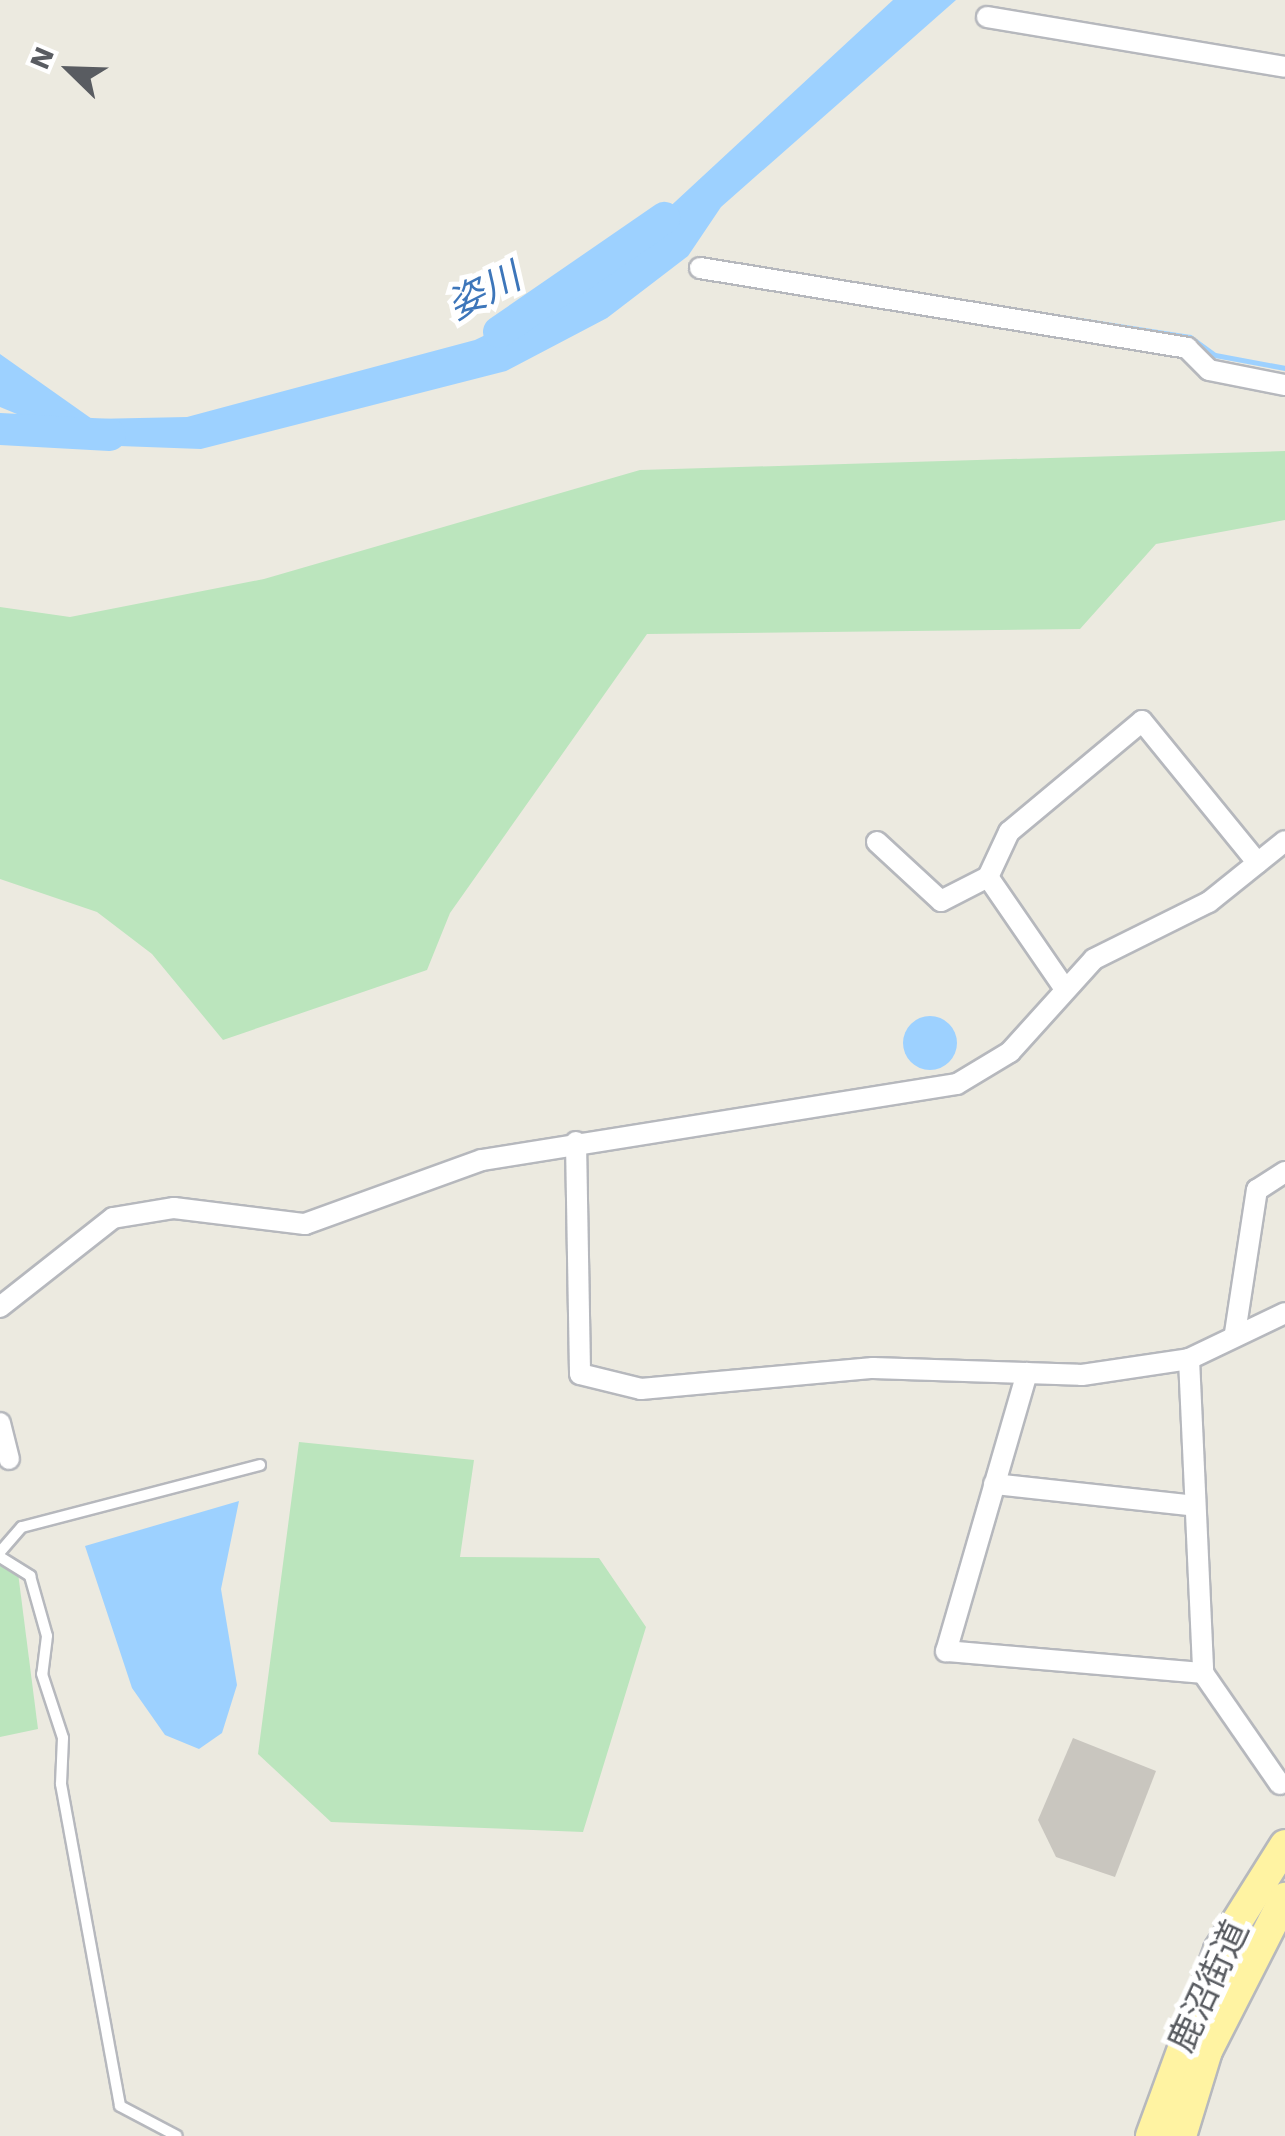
<!DOCTYPE html>
<meta charset="utf-8">
<style>
body{margin:0}
#map{position:relative;width:1285px;height:2136px;overflow:hidden;background:#eceae0;font-family:"Work Sans","Noto Sans JP",sans-serif}
div>[style]{position:absolute}
[style*='--x']{left:calc(var(--x)*1px);top:calc(var(--y)*1px);width:calc(var(--w)*1px);rotate:calc(var(--a)*1deg)}
.green>*{inset:0;background:#bbe5bd}
.water>*{inset:0;background:#9dd1ff}
.round{border-radius:50%}
.stream>*{height:5px;margin:-2.5px;padding:0 2.5px;transform-origin:2.5px;border-radius:2.5px;background:#9dd1ff}
.river>*{height:32px;margin:-16px;padding:0 16px;transform-origin:16px;border-radius:16px;background:#9dd1ff}
.building>*{inset:0;background:#c9c6bf}
.roads{filter:drop-shadow(2px 0 #b6b8bd) drop-shadow(-2px 0 #b6b8bd) drop-shadow(0 2px #b6b8bd) drop-shadow(0 -2px #b6b8bd)}
.service>*{height:10px;margin:-5px;padding:0 5px;transform-origin:5px;border-radius:5px;background:#fff}
.minor>*{height:20px;margin:-10px;padding:0 10px;transform-origin:10px;border-radius:10px;background:#fff}
.primary>*{height:30px;margin:-15px;padding:0 15px;transform-origin:15px;border-radius:15px;background:#fff3a2}
span{translate:-50% -50%;white-space:nowrap;text-align:center;line-height:1.15;-webkit-text-stroke:10px #fff;paint-order:stroke}
.street-label{font-size:35px;color:#595c61}
.water-label{font-size:38px;color:#3d76ba;font-style:italic}
.north{position:absolute;left:20px;top:20px;width:100px;height:100px;-webkit-text-stroke:8px #fff;paint-order:stroke;rotate:293deg;font-size:28px;font-weight:700;line-height:40px;text-align:center;color:#595c61}
.north::after{content:'';display:block;margin:auto;width:35px;height:45px;background:#595c61;clip-path:polygon(50% 0,100% 100%,50% 72%,0 100%)}
</style>
<div id="map">
<div class="green">
<div style="clip-path:polygon(1285px 451px,1285px 520px,1156px 544px,1080px 629px,647px 634px,450px 913px,427px 970px,223px 1040px,152px 954px,97px 912px,0 879px,0 607px,70px 617px,264px 579px,640px 470px)"></div>
<div style="clip-path:polygon(299px 1442px,474px 1460px,460px 1557px,599px 1558px,646px 1627px,583px 1832px,331px 1822px,258px 1754px)"></div>
<div style="clip-path:polygon(0 1553px,17px 1565px,38px 1729px,0 1737px)"></div>
</div>
<div class="water">
<div style="clip-path:polygon(893px 0,956px 0,721px 207px,688px 256px,607px 318px,506px 371px,201px 449px,92px 445px,0 407px,0 354px,92px 419px,187px 417px,475px 340px,581px 289px)"></div>
<div class="round" style="left:903px;top:1016px;width:54px;height:54px"></div>
<div style="clip-path:polygon(239px 1501px,221px 1589px,237px 1685px,222px 1733px,199px 1749px,165px 1735px,132px 1688px,85px 1546px)"></div>
</div>
<div class="stream">
<div style="--x:1015;--y:310;--w:177;--a:8.8"></div>
<div style="--x:1190;--y:337;--w:31;--a:36"></div>
<div style="--x:1215;--y:355;--w:71;--a:10.5"></div>
</div>
<div class="river">
<div style="--x:499;--y:332;--w:201;--a:-34.6"></div>
<div style="--x:0;--y:429;--w:110;--a:3.1"></div>
</div>
<div class="building">
<div style="clip-path:polygon(1073px 1738px,1156px 1771px,1115px 1877px,1056px 1857px,1038px 1820px)"></div>
</div>
<div class="roads">
<div class="service">
<div style="--x:0;--y:1552;--w:33;--a:-49"></div>
<div style="--x:22;--y:1527;--w:246;--a:-14.6"></div>
<div style="--x:0;--y:1557;--w:36;--a:32"></div>
<div style="--x:30;--y:1576;--w:62;--a:74.2"></div>
<div style="--x:47;--y:1636;--w:38;--a:97"></div>
<div style="--x:42;--y:1674;--w:67;--a:71.8"></div>
<div style="--x:63;--y:1738;--w:46;--a:92.5"></div>
<div style="--x:61;--y:1784;--w:327;--a:79.6"></div>
<div style="--x:120;--y:2106;--w:64;--a:27.8"></div>
</div>
<div class="minor">
<div style="--x:987;--y:17;--w:302;--a:9.5"></div>
<div style="--x:700;--y:268;--w:494;--a:9.3"></div>
<div style="--x:1187;--y:348;--w:31;--a:45"></div>
<div style="--x:1209;--y:370;--w:77;--a:11.2"></div>
<div style="--x:877;--y:842;--w:87;--a:42.7"></div>
<div style="--x:941;--y:901;--w:53;--a:-27.1"></div>
<div style="--x:988;--y:877;--w:132;--a:55.5"></div>
<div style="--x:988;--y:877;--w:50;--a:-65"></div>
<div style="--x:1009;--y:832;--w:173;--a:-39.8"></div>
<div style="--x:1142;--y:721;--w:183;--a:50.8"></div>
<div style="--x:576;--y:1142;--w:232;--a:89"></div>
<div style="--x:580;--y:1374;--w:63;--a:13.8"></div>
<div style="--x:641;--y:1389;--w:233;--a:-5.2"></div>
<div style="--x:873;--y:1368;--w:209;--a:1.9"></div>
<div style="--x:1082;--y:1375;--w:108;--a:-8.5"></div>
<div style="--x:1189;--y:1359;--w:106;--a:-25.6"></div>
<div style="--x:0;--y:1307;--w:144;--a:-38.2"></div>
<div style="--x:113;--y:1218;--w:62;--a:-9.3"></div>
<div style="--x:174;--y:1208;--w:132;--a:7"></div>
<div style="--x:305;--y:1224;--w:188;--a:-19.9"></div>
<div style="--x:482;--y:1160;--w:481;--a:-9.1"></div>
<div style="--x:957;--y:1084;--w:62;--a:-31.1"></div>
<div style="--x:1010;--y:1052;--w:125;--a:-47.9"></div>
<div style="--x:1094;--y:959;--w:128;--a:-26.4"></div>
<div style="--x:1209;--y:902;--w:97;--a:-38.8"></div>
<div style="--x:1235;--y:1333;--w:145;--a:-81.3"></div>
<div style="--x:1257;--y:1190;--w:33;--a:-33"></div>
<div style="--x:1189;--y:1359;--w:314;--a:87.4"></div>
<div style="--x:1203;--y:1673;--w:135;--a:55.3"></div>
<div style="--x:1027;--y:1373;--w:290;--a:106.2"></div>
<div style="--x:946;--y:1651;--w:258;--a:4.9"></div>
<div style="--x:0;--y:1423;--w:37;--a:76"></div>
<div style="--x:994;--y:1484;--w:202;--a:6.2"></div>
</div>
<div class="primary">
<div style="--x:1151;--y:2136;--w:198;--a:-69.9"></div>
<div style="--x:1219;--y:1950;--w:124;--a:-57.8"></div>
<div style="--x:1181;--y:2136;--w:89;--a:-73"></div>
<div style="--x:1207;--y:2051;--w:172;--a:-63"></div>
</div>
</div>
<div class="street-label">
<span style="left:1208px;top:1986px;rotate:-65deg">鹿沼街道</span>
</div>
<div class="water-label">
<span style="left:484px;top:292px;rotate:-27deg">姿川</span>
</div>
<div class="north">N</div>
</div>
